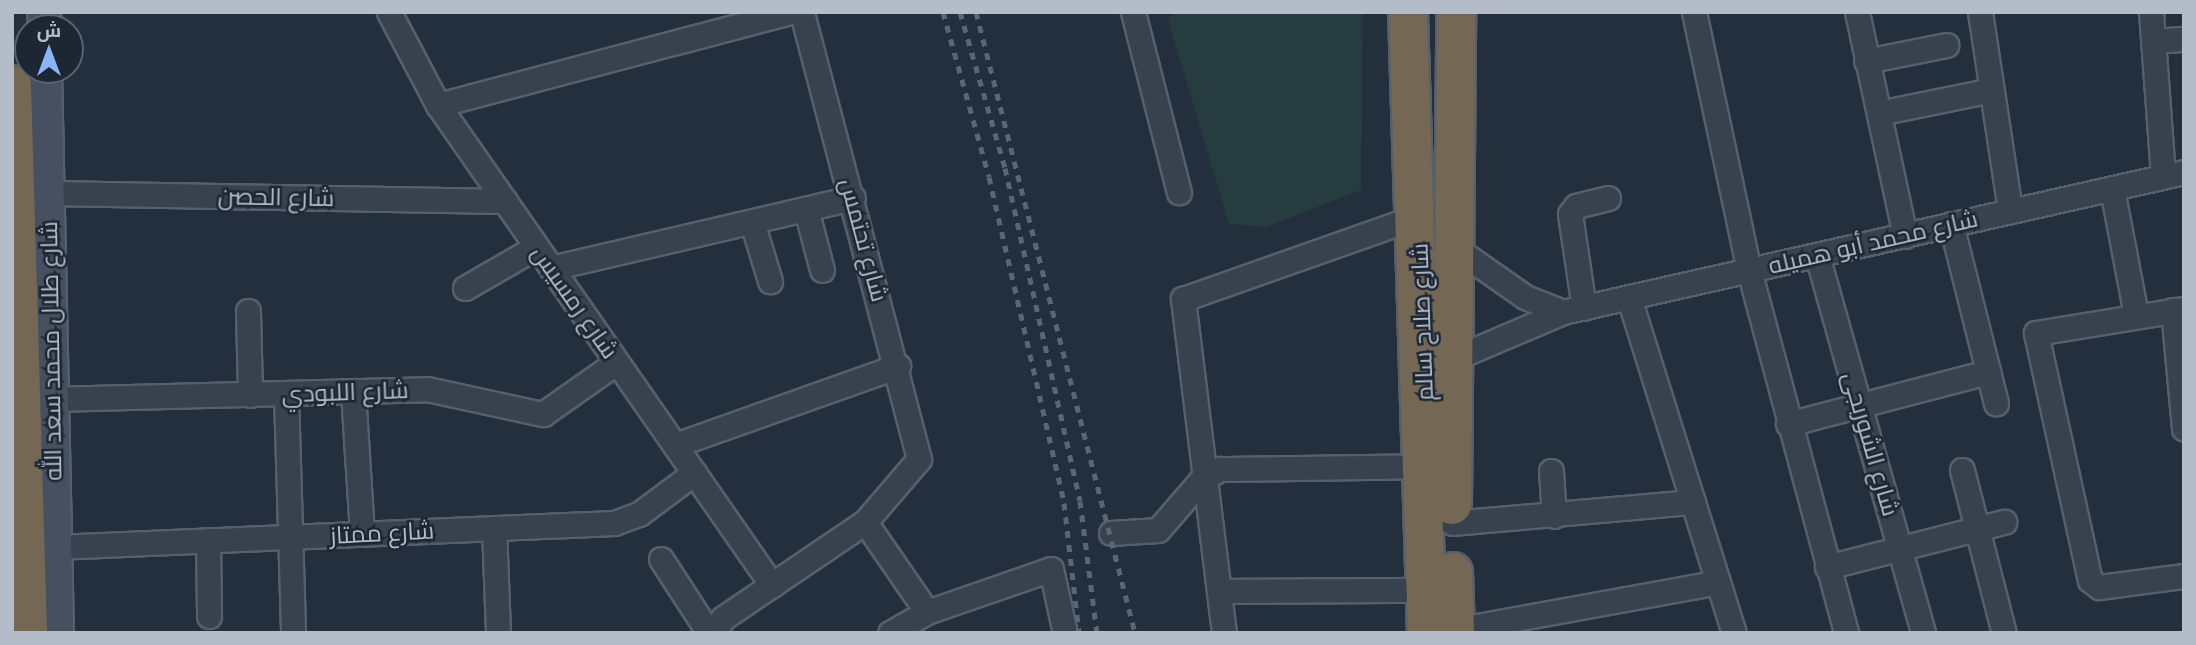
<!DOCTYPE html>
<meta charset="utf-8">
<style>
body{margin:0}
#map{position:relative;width:2196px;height:645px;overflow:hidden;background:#242f3e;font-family:Raleway,Cairo,sans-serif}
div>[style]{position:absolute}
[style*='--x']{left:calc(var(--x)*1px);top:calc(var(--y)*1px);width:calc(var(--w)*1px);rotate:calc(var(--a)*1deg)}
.green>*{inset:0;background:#263c3f}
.roads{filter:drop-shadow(2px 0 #565f6c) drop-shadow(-2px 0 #565f6c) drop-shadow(0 2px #565f6c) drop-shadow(0 -2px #565f6c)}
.street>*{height:23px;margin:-11.5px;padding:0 11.5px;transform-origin:11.5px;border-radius:11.5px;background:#38414e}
.secondary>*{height:32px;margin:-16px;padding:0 16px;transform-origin:16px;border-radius:16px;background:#465061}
.highway>*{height:38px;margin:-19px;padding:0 19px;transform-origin:19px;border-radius:19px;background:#746855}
.rail>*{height:5px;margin-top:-2.5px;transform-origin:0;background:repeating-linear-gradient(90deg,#5a6575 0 7px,transparent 0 14px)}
span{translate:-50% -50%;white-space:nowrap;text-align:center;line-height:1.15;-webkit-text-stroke:5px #1d2633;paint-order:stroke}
.street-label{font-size:24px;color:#b4bcc9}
.frame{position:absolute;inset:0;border:14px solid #b4bcc9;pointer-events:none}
.north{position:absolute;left:14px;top:14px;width:70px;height:70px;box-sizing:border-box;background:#1d2633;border:2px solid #59626f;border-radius:50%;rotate:0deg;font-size:19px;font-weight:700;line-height:28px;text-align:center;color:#b4bcc9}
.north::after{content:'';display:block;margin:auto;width:24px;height:32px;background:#8ab4f8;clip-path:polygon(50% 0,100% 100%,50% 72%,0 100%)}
</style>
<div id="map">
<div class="green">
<div style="clip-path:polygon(1176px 12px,1363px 12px,1361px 190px,1266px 227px,1229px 224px,1168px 20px)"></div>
</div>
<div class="roads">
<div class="street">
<div style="--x:389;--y:12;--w:105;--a:62.2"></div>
<div style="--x:438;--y:105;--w:585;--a:55.17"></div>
<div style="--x:1133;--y:12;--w:186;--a:75.7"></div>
<div style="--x:1694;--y:12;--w:264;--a:78"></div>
<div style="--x:1749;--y:270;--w:376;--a:75"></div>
<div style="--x:1857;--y:12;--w:229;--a:77.9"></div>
<div style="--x:1980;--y:12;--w:200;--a:81.4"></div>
<div style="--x:2151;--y:12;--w:165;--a:85.8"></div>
<div style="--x:2153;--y:41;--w:31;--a:-4"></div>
<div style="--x:1866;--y:61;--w:82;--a:-11.3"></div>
<div style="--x:438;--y:105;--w:364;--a:-14.8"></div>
<div style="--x:1879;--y:113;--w:115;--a:-11.5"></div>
<div style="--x:2112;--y:189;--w:128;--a:79.2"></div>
<div style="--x:48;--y:193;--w:457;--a:1"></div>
<div style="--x:806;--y:209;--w:63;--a:75.3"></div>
<div style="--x:752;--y:222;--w:62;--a:73"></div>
<div style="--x:1951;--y:224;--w:185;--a:75.9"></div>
<div style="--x:1458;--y:250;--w:82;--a:35"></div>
<div style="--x:1525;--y:297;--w:41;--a:21.5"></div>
<div style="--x:1817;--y:255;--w:393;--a:74.3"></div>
<div style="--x:551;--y:268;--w:310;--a:-13.1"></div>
<div style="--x:465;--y:288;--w:82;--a:-30"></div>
<div style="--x:1629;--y:298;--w:351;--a:72.6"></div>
<div style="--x:1584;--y:308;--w:95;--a:-98.5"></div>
<div style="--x:1570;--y:214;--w:10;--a:-53"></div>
<div style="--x:1576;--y:206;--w:33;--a:-14"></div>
<div style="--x:2184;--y:309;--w:150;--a:170.8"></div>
<div style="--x:2036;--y:333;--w:253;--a:77.7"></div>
<div style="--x:2090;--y:580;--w:11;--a:38"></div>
<div style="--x:2099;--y:587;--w:86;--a:-7.4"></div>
<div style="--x:2173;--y:310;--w:119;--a:84.7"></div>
<div style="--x:248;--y:311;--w:84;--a:88.6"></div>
<div style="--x:1455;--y:358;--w:117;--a:-23.1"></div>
<div style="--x:1563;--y:312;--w:637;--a:-12.7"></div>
<div style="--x:353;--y:391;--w:143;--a:86.4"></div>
<div style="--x:286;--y:394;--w:239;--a:88.3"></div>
<div style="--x:52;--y:399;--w:375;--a:-1.5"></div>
<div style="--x:427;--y:389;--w:119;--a:12.2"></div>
<div style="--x:543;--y:414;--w:90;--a:-35.1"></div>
<div style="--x:1788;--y:424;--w:207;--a:-14.6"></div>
<div style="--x:675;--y:445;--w:237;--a:-19.5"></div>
<div style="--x:1962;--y:470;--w:168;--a:75.6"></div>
<div style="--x:1551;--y:471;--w:45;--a:86.2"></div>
<div style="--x:865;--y:522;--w:109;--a:55.4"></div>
<div style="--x:1452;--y:523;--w:242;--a:-5"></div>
<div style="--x:494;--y:528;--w:105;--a:87.8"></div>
<div style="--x:1111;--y:533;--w:47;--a:-3.7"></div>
<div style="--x:1158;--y:530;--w:67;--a:-49.2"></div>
<div style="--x:1202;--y:479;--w:21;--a:-29"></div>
<div style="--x:1220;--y:469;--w:207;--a:-0.8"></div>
<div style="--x:208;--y:540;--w:76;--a:89.2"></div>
<div style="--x:55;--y:547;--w:560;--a:-2.46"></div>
<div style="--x:614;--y:523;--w:27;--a:-20"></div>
<div style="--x:639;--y:514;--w:69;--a:-36.7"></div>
<div style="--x:661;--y:559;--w:88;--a:57"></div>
<div style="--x:1827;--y:567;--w:183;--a:-14.3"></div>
<div style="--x:1051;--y:569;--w:66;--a:77.7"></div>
<div style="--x:1223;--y:591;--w:204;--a:-0.3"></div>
<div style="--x:1455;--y:630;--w:267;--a:-10.3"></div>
<div style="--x:714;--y:633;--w:17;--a:-59"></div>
<div style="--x:723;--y:618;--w:171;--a:-34.1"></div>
<div style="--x:865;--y:522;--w:83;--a:-49.4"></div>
<div style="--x:919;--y:459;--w:462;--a:-104.7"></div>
<div style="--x:890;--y:633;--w:43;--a:-29.6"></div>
<div style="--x:927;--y:612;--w:131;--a:-19.1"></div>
<div style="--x:1224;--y:633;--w:337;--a:-97"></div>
<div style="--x:1183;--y:299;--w:250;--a:-19.4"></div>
</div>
<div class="secondary">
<div style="--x:44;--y:12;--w:16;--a:86"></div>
<div style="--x:45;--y:70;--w:563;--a:88.78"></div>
</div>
<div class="highway">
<div style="--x:1408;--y:12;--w:621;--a:88.25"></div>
<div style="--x:12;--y:85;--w:548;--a:88.33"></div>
<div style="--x:1452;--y:505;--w:493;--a:-89.5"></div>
<div style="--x:1453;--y:572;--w:61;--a:88.1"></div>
</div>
</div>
<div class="rail">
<div style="--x:943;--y:12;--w:171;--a:74.4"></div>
<div style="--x:989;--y:177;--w:335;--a:77"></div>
<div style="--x:1064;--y:503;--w:131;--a:83.4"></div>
<div style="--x:960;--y:12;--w:162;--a:73.9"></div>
<div style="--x:1005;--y:168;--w:341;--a:77.3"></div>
<div style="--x:1080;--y:501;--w:133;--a:82.7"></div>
<div style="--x:976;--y:12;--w:641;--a:75.64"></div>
</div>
<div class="street-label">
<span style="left:276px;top:197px;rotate:1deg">شارع الحصن</span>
<span style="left:864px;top:240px;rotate:75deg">شارع تحتمس</span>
<span style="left:1873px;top:242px;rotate:-13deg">شارع محمد أبو هميله</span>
<span style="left:575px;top:302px;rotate:55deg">شارع رمسيس</span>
<span style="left:1422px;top:322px;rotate:-92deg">شارع صلاح سالم</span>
<span style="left:51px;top:351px;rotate:-91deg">شارع طلال محمد سعد الله</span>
<span style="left:345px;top:392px;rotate:-2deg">شارع اللبودي</span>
<span style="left:1871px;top:444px;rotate:74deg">شارع الشوربجى</span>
<span style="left:382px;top:533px;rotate:-3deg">شارع ممتاز</span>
</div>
<div class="frame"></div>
<div class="north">ش</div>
</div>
